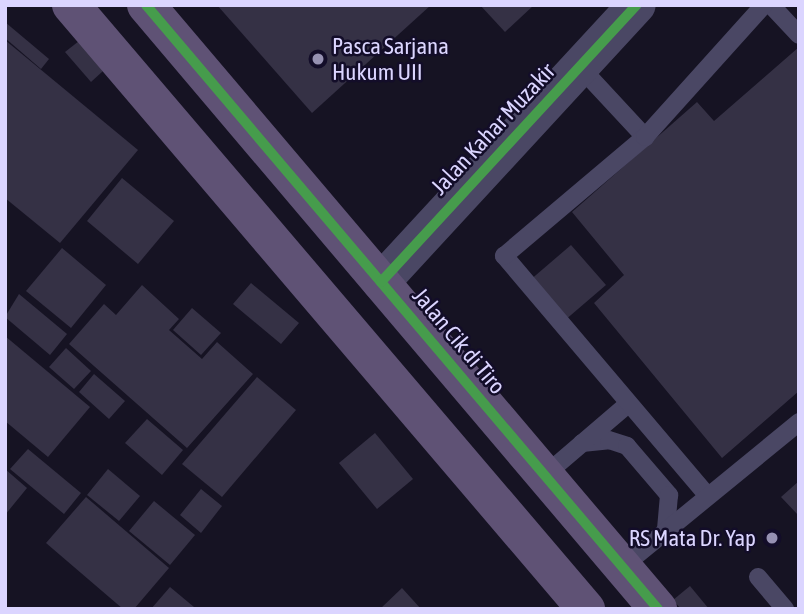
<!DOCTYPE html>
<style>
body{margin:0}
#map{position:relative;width:804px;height:614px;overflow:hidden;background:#161323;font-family:"Asap Condensed",sans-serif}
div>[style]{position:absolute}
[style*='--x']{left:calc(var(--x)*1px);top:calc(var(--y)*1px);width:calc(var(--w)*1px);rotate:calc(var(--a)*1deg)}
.building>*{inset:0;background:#353145}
.service>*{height:18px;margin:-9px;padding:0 9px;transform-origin:9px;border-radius:9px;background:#4a4764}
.tertiary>*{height:38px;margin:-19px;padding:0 19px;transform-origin:19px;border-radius:19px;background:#4a4764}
.primary>*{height:38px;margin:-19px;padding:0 19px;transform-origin:19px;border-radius:19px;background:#5f5275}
.cycleway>*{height:10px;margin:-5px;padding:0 5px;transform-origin:5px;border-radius:5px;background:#469c4c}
.dots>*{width:19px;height:19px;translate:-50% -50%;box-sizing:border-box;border:4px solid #130d29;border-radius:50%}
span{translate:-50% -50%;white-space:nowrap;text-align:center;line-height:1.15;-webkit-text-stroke:5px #130d29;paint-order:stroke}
.poi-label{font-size:23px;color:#dbd5ff}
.left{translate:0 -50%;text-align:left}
.right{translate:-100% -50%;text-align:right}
.street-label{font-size:23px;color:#dbd5ff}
.frame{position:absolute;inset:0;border:7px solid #dbd5ff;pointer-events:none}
</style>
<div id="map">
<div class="building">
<div style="clip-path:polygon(217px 5px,431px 5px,312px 113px)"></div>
<div style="clip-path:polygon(480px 5px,534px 5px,505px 32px)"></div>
<div style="clip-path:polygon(5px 22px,49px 59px,41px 69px,5px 38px)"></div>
<div style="clip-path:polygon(5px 40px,138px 150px,60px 243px,5px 198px)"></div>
<div style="clip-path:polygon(79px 41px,103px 71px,91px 82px,65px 52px)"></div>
<div style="clip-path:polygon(799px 47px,799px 391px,722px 458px,594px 303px,624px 275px,572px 212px,697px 102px,714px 121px)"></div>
<div style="clip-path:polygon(122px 178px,174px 221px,138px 264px,87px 221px)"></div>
<div style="clip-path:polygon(571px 245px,606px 285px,564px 321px,529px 281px)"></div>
<div style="clip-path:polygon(62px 248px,106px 285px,71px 328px,26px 291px)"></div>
<div style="clip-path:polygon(251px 283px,299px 323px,281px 344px,233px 304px)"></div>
<div style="clip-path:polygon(142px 285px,179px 319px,169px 330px,202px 359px,217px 342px,253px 374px,187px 448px,69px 344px,104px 304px,116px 315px)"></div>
<div style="clip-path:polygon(19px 294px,67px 334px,50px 355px,5px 317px)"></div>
<div style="clip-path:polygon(192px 308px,221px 333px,201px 355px,173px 330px)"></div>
<div style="clip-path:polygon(5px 336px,90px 407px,48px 457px,5px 421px)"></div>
<div style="clip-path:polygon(66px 348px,91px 371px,74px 389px,49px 367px)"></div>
<div style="clip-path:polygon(94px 374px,125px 401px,109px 419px,79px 392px)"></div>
<div style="clip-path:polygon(257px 377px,296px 410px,222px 497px,182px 464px)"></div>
<div style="clip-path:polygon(147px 419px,183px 450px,162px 475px,125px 443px)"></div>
<div style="clip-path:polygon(375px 433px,413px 479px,377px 509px,339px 463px)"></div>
<div style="clip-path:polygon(28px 449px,81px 493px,64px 514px,10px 469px)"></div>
<div style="clip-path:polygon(5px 469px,27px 488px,5px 515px)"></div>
<div style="clip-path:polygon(108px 469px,140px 496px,119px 521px,87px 495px)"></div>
<div style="clip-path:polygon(799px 481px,799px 516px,781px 497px)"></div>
<div style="clip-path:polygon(201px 489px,222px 506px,201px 533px,180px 515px)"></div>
<div style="clip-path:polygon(86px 497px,169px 568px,134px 609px,123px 609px,46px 543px)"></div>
<div style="clip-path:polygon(154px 501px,195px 535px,170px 565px,129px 531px)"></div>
<div style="clip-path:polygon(690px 586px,709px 609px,681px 609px,673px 600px)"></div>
<div style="clip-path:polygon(170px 587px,194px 607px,193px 609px,151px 609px)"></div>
<div style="clip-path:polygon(402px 588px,421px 609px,380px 609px)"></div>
</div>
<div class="service">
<div style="--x:771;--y:5;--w:41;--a:47"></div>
<div style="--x:580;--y:67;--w:96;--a:47.1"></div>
<div style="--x:582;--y:443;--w:27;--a:-6"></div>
<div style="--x:609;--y:440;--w:19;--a:18"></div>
<div style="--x:627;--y:446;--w:65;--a:49.4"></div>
<div style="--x:669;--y:495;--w:35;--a:95"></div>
<div style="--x:545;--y:475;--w:109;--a:-40.5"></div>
<div style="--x:707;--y:495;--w:314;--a:-130.3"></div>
<div style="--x:504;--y:256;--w:185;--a:-40.2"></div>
<div style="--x:645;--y:137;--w:178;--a:-48"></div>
<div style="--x:622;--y:567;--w:229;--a:-39.3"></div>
<div style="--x:758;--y:577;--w:42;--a:49.8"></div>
</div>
<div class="tertiary">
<div style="--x:381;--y:282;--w:377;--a:-47.3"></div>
</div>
<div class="primary">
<div style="--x:71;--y:5;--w:794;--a:49.55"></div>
<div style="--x:146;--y:5;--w:792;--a:49.71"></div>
</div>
<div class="cycleway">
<div style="--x:146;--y:5;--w:792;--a:49.71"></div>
<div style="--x:381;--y:282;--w:377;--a:-47.3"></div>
</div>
<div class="dots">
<div style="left:318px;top:59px;background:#9691b2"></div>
<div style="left:772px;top:538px;background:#9691b2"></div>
</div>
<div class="poi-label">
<span class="left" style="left:332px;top:59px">Pasca Sarjana<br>Hukum UII</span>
<span class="right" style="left:756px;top:538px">RS Mata Dr. Yap</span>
</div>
<div class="street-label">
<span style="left:493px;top:129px;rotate:-47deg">Jalan Kahar Muzakir</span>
<span style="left:459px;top:341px;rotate:50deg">Jalan Cik di Tiro</span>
</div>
<div class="frame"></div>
</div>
